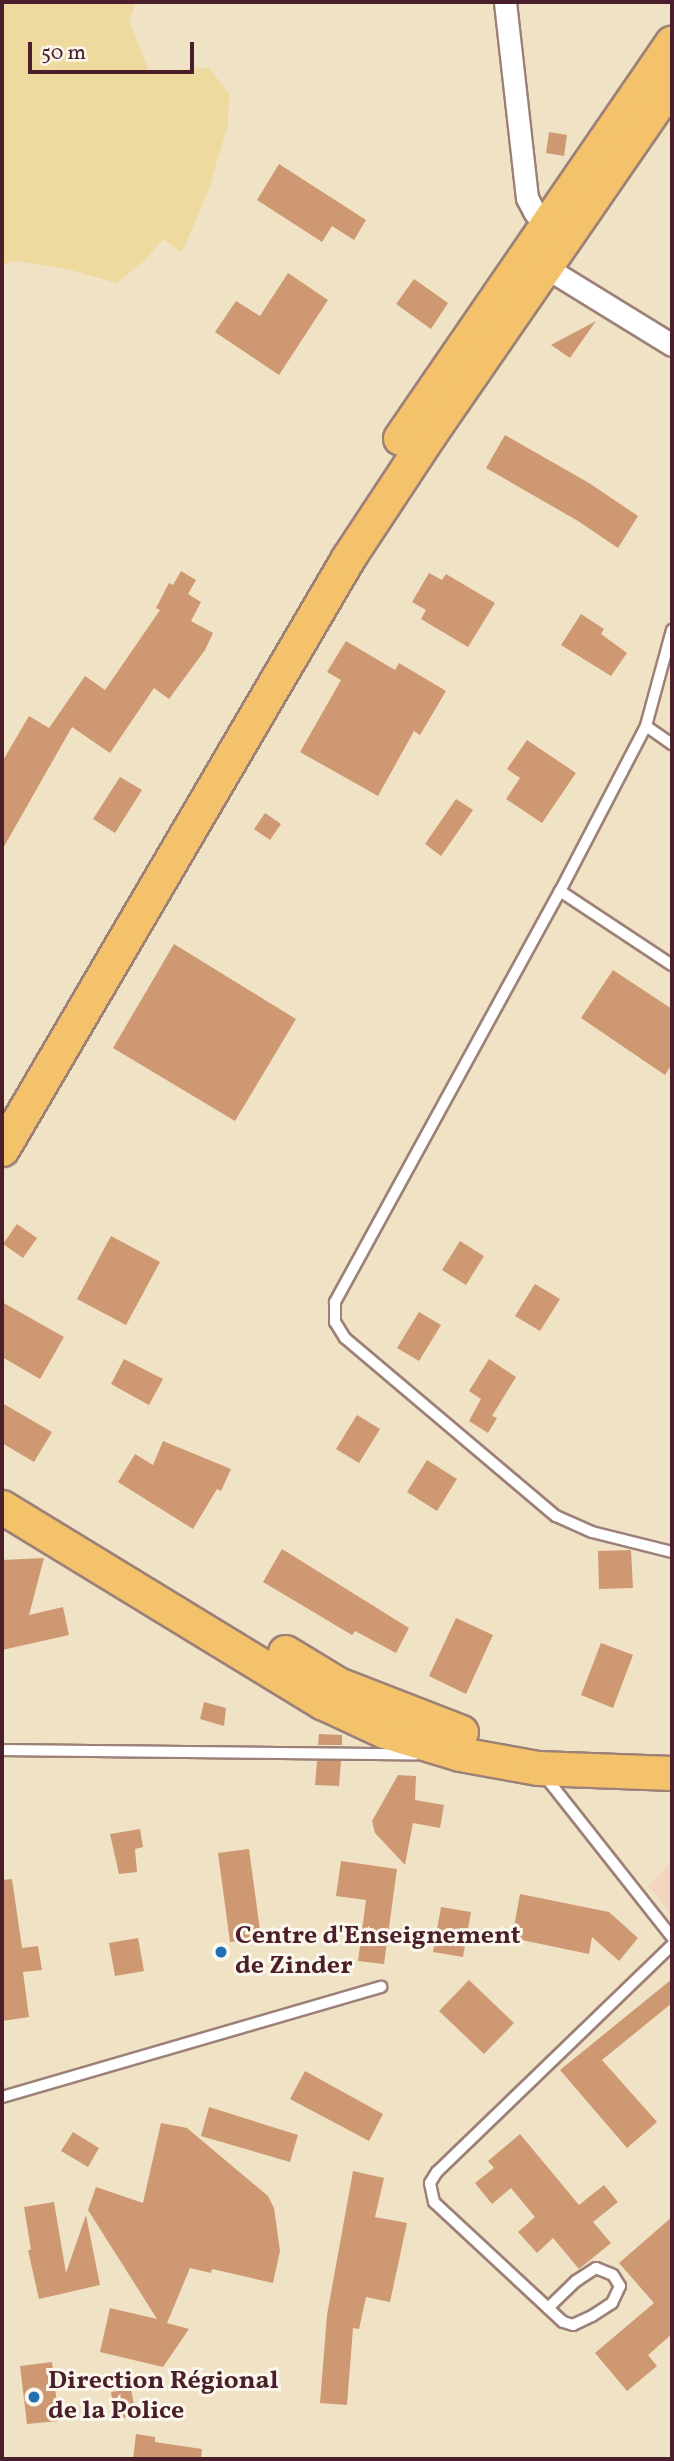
<!DOCTYPE html>
<meta charset="utf-8">
<style>
body{margin:0}
#map{position:relative;width:674px;height:2461px;overflow:hidden;background:#f0e2c5;font-family:Vollkorn,serif}
div>[style]{position:absolute}
[style*='--x']{left:calc(var(--x)*1px);top:calc(var(--y)*1px);width:calc(var(--w)*1px);rotate:calc(var(--a)*1deg)}
.built>*{inset:0;background:#f3d4bf}
.sand>*{inset:0;background:#eeda9e}
.building>*{inset:0;background:#ce9972}
.roads{filter:drop-shadow(2px 0 #9d8078) drop-shadow(-2px 0 #9d8078) drop-shadow(0 2px #9d8078) drop-shadow(0 -2px #9d8078)}
.service>*{height:10px;margin:-5px;padding:0 5px;transform-origin:5px;border-radius:5px;background:#fff}
.minor>*{height:21px;margin:-10.5px;padding:0 10.5px;transform-origin:10.5px;border-radius:10.5px;background:#fff}
.trunk>*{height:33px;margin:-16.5px;padding:0 16.5px;transform-origin:16.5px;border-radius:16.5px;background:#f3c26a}
.dots>*{width:19px;height:19px;translate:-50% -50%;box-sizing:border-box;border:4px solid #fbf7ec;border-radius:50%}
span{translate:-50% -50%;white-space:nowrap;text-align:center;line-height:1.15;-webkit-text-stroke:6px #fbf7ec;paint-order:stroke}
.poi-label{font-size:26px;color:#4a1f2b;font-weight:700}
.left{translate:0 -50%;text-align:left}
.frame{position:absolute;inset:0;border:4px solid #4a1f2b;pointer-events:none}
.scale{position:absolute;left:28px;top:42px;width:166px;height:32px;box-sizing:border-box;border:4px solid #4a1f2b;border-top:0;padding-left:9px;font-size:21px;line-height:24px;white-space:nowrap;color:#4a1f2b;-webkit-text-stroke:5px #fbf7ec;paint-order:stroke}
</style>
<div id="map">
<div class="built">
<div style="clip-path:polygon(672px 1862px,672px 1914px,648px 1886px)"></div>
</div>
<div class="sand">
<div style="clip-path:polygon(2px 2px,136px 2px,129px 22px,149px 71px,209px 68px,229px 94px,228px 124px,208px 192px,182px 252px,163px 239px,143px 262px,116px 283px,67px 269px,17px 261px,2px 264px)"></div>
</div>
<div class="building">
<div style="clip-path:polygon(549px 132px,567px 135px,564px 156px,546px 153px)"></div>
<div style="clip-path:polygon(279px 164px,366px 220px,354px 240px,332px 226px,322px 242px,257px 200px)"></div>
<div style="clip-path:polygon(288px 273px,328px 300px,279px 375px,215px 332px,236px 301px,260px 316px)"></div>
<div style="clip-path:polygon(414px 279px,448px 303px,431px 329px,396px 304px)"></div>
<div style="clip-path:polygon(596px 321px,570px 358px,551px 345px)"></div>
<div style="clip-path:polygon(505px 435px,589px 483px,638px 516px,618px 548px,578px 521px,486px 468px)"></div>
<div style="clip-path:polygon(181px 571px,196px 580px,188px 594px,201px 602px,191px 621px,213px 633px,205px 650px,169px 699px,154px 688px,110px 753px,72px 727px,2px 850px,2px 762px,29px 716px,49px 728px,85px 676px,105px 690px,160px 610px,156px 608px,169px 583px,173px 585px)"></div>
<div style="clip-path:polygon(429px 573px,442px 580px,446px 574px,495px 603px,468px 647px,421px 619px,426px 610px,412px 602px)"></div>
<div style="clip-path:polygon(581px 614px,604px 629px,601px 634px,627px 653px,611px 676px,561px 645px)"></div>
<div style="clip-path:polygon(346px 641px,395px 670px,399px 663px,446px 691px,420px 735px,414px 731px,378px 796px,300px 752px,341px 680px,327px 672px)"></div>
<div style="clip-path:polygon(527px 740px,576px 773px,542px 823px,506px 799px,520px 778px,507px 769px)"></div>
<div style="clip-path:polygon(120px 777px,142px 790px,115px 833px,93px 819px)"></div>
<div style="clip-path:polygon(456px 799px,473px 810px,441px 856px,425px 844px)"></div>
<div style="clip-path:polygon(265px 813px,281px 824px,270px 840px,254px 829px)"></div>
<div style="clip-path:polygon(174px 944px,296px 1019px,235px 1121px,113px 1048px)"></div>
<div style="clip-path:polygon(613px 970px,672px 1009px,672px 1064px,665px 1075px,581px 1018px)"></div>
<div style="clip-path:polygon(17px 1224px,37px 1238px,23px 1258px,3px 1244px)"></div>
<div style="clip-path:polygon(111px 1236px,160px 1262px,126px 1325px,77px 1299px)"></div>
<div style="clip-path:polygon(460px 1241px,484px 1256px,466px 1285px,442px 1270px)"></div>
<div style="clip-path:polygon(535px 1284px,560px 1299px,540px 1331px,515px 1316px)"></div>
<div style="clip-path:polygon(2px 1302px,64px 1337px,40px 1379px,2px 1357px)"></div>
<div style="clip-path:polygon(419px 1312px,441px 1325px,419px 1361px,397px 1348px)"></div>
<div style="clip-path:polygon(124px 1359px,163px 1379px,149px 1405px,111px 1384px)"></div>
<div style="clip-path:polygon(489px 1359px,516px 1377px,492px 1416px,497px 1418px,488px 1433px,469px 1421px,481px 1399px,469px 1391px)"></div>
<div style="clip-path:polygon(2px 1403px,52px 1432px,34px 1462px,2px 1443px)"></div>
<div style="clip-path:polygon(357px 1415px,380px 1429px,359px 1463px,336px 1449px)"></div>
<div style="clip-path:polygon(163px 1441px,231px 1469px,221px 1491px,217px 1489px,193px 1529px,118px 1482px,135px 1454px,153px 1465px)"></div>
<div style="clip-path:polygon(427px 1460px,457px 1479px,437px 1511px,407px 1492px)"></div>
<div style="clip-path:polygon(282px 1549px,409px 1628px,396px 1653px,355px 1631px,352px 1635px,263px 1582px)"></div>
<div style="clip-path:polygon(631px 1550px,633px 1588px,599px 1589px,598px 1551px)"></div>
<div style="clip-path:polygon(44px 1558px,29px 1615px,63px 1607px,69px 1635px,2px 1650px,2px 1560px)"></div>
<div style="clip-path:polygon(456px 1618px,493px 1635px,466px 1694px,429px 1676px)"></div>
<div style="clip-path:polygon(601px 1643px,633px 1655px,613px 1708px,581px 1695px)"></div>
<div style="clip-path:polygon(204px 1702px,226px 1708px,224px 1726px,200px 1719px)"></div>
<div style="clip-path:polygon(319px 1734px,342px 1735px,342px 1745px,318px 1745px)"></div>
<div style="clip-path:polygon(317px 1761px,341px 1761px,339px 1786px,315px 1785px)"></div>
<div style="clip-path:polygon(398px 1775px,416px 1776px,415px 1800px,444px 1805px,440px 1828px,413px 1823px,405px 1865px,375px 1833px,372px 1821px)"></div>
<div style="clip-path:polygon(140px 1829px,143px 1847px,135px 1849px,137px 1872px,119px 1874px,110px 1834px)"></div>
<div style="clip-path:polygon(249px 1849px,261px 1938px,230px 1942px,218px 1853px)"></div>
<div style="clip-path:polygon(341px 1861px,397px 1869px,384px 1964px,358px 1961px,366px 1900px,336px 1896px)"></div>
<div style="clip-path:polygon(12px 1879px,22px 1948px,38px 1946px,42px 1970px,23px 1972px,29px 2017px,2px 2021px,2px 1880px)"></div>
<div style="clip-path:polygon(520px 1894px,609px 1912px,638px 1938px,619px 1961px,592px 1937px,589px 1954px,512px 1938px)"></div>
<div style="clip-path:polygon(441px 1907px,471px 1912px,463px 1957px,433px 1952px)"></div>
<div style="clip-path:polygon(138px 1938px,144px 1971px,115px 1976px,109px 1943px)"></div>
<div style="clip-path:polygon(672px 1979px,672px 2003px,602px 2060px,657px 2122px,627px 2148px,560px 2070px)"></div>
<div style="clip-path:polygon(469px 1980px,514px 2023px,484px 2054px,439px 2011px)"></div>
<div style="clip-path:polygon(305px 2071px,383px 2114px,369px 2141px,290px 2099px)"></div>
<div style="clip-path:polygon(209px 2107px,298px 2135px,290px 2162px,201px 2136px)"></div>
<div style="clip-path:polygon(161px 2123px,187px 2128px,268px 2196px,274px 2208px,280px 2251px,273px 2283px,212px 2269px,211px 2273px,190px 2268px,167px 2323px,189px 2329px,163px 2367px,100px 2352px,110px 2308px,157px 2319px,88px 2210px,96px 2187px,143px 2203px)"></div>
<div style="clip-path:polygon(73px 2132px,99px 2148px,88px 2167px,61px 2151px)"></div>
<div style="clip-path:polygon(520px 2134px,579px 2205px,604px 2185px,618px 2202px,593px 2222px,611px 2243px,579px 2269px,553px 2238px,537px 2253px,518px 2232px,535px 2217px,511px 2188px,492px 2204px,475px 2183px,494px 2168px,488px 2161px)"></div>
<div style="clip-path:polygon(353px 2171px,384px 2178px,375px 2217px,407px 2223px,390px 2302px,366px 2297px,359px 2329px,353px 2328px,347px 2405px,320px 2403px,327px 2315px)"></div>
<div style="clip-path:polygon(54px 2202px,66px 2273px,86px 2215px,100px 2285px,39px 2299px,28px 2250px,31px 2250px,24px 2207px)"></div>
<div style="clip-path:polygon(672px 2217px,672px 2334px,648px 2355px,657px 2366px,627px 2391px,595px 2353px,654px 2303px,619px 2263px)"></div>
<div style="clip-path:polygon(52px 2362px,59px 2421px,27px 2424px,20px 2366px)"></div>
<div style="clip-path:polygon(131px 2389px,136px 2416px,116px 2419px,111px 2392px)"></div>
<div style="clip-path:polygon(136px 2434px,155px 2437px,155px 2442px,202px 2449px,201px 2459px,133px 2459px)"></div>
</div>
<div class="roads">
<div class="service">
<div style="--x:672;--y:630;--w:99;--a:105.2"></div>
<div style="--x:646;--y:726;--w:186;--a:117.5"></div>
<div style="--x:560;--y:891;--w:469;--a:118.7"></div>
<div style="--x:335;--y:1302;--w:20;--a:90"></div>
<div style="--x:335;--y:1322;--w:19;--a:58"></div>
<div style="--x:345;--y:1338;--w:276;--a:40.2"></div>
<div style="--x:556;--y:1516;--w:39;--a:24"></div>
<div style="--x:592;--y:1532;--w:82;--a:14"></div>
<div style="--x:646;--y:726;--w:32;--a:35"></div>
<div style="--x:560;--y:891;--w:134;--a:33.5"></div>
<div style="--x:2;--y:1750;--w:414;--a:0.6"></div>
<div style="--x:544;--y:1775;--w:206;--a:51.7"></div>
<div style="--x:2;--y:2097;--w:395;--a:-16.2"></div>
<div style="--x:548;--y:2308;--w:39;--a:-44"></div>
<div style="--x:576;--y:2281;--w:24;--a:-33"></div>
<div style="--x:596;--y:2268;--w:18;--a:22"></div>
<div style="--x:613;--y:2275;--w:13;--a:58"></div>
<div style="--x:620;--y:2286;--w:19;--a:115"></div>
<div style="--x:612;--y:2303;--w:24;--a:147"></div>
<div style="--x:592;--y:2316;--w:21;--a:155"></div>
<div style="--x:573;--y:2325;--w:10;--a:-163"></div>
<div style="--x:563;--y:2322;--w:176;--a:-137.1"></div>
<div style="--x:434;--y:2202;--w:19;--a:-102"></div>
<div style="--x:430;--y:2183;--w:13;--a:-58"></div>
<div style="--x:437;--y:2172;--w:327;--a:-44"></div>
</div>
<div class="minor">
<div style="--x:505;--y:2;--w:197;--a:83.6"></div>
<div style="--x:527;--y:198;--w:17;--a:62"></div>
<div style="--x:535;--y:213;--w:28;--a:42"></div>
<div style="--x:537;--y:262;--w:158;--a:31.6"></div>
</div>
<div class="trunk">
<div style="--x:400;--y:438;--w:480;--a:-55.5"></div>
<div style="--x:2;--y:1149;--w:685;--a:-59.65"></div>
<div style="--x:348;--y:558;--w:147;--a:-56.6"></div>
<div style="--x:429;--y:435;--w:428;--a:-55.4"></div>
<div style="--x:2;--y:1507;--w:375;--a:31.4"></div>
<div style="--x:322;--y:1702;--w:68;--a:25.1"></div>
<div style="--x:384;--y:1731;--w:79;--a:16.8"></div>
<div style="--x:460;--y:1754;--w:79;--a:10.2"></div>
<div style="--x:538;--y:1768;--w:134;--a:2.1"></div>
<div style="--x:285;--y:1652;--w:62;--a:31.1"></div>
<div style="--x:338;--y:1684;--w:132;--a:21.3"></div>
</div>
</div>
<div class="dots">
<div style="left:221px;top:1952px;background:#1f6fb2"></div>
<div style="left:34px;top:2397px;background:#1f6fb2"></div>
</div>
<div class="poi-label">
<span class="left" style="left:235px;top:1952px">Centre d'Enseignement<br>de Zinder</span>
<span class="left" style="left:48px;top:2397px">Direction Régional<br>de la Police</span>
</div>
<div class="frame"></div>
<div class="scale">50 m</div>
</div>
